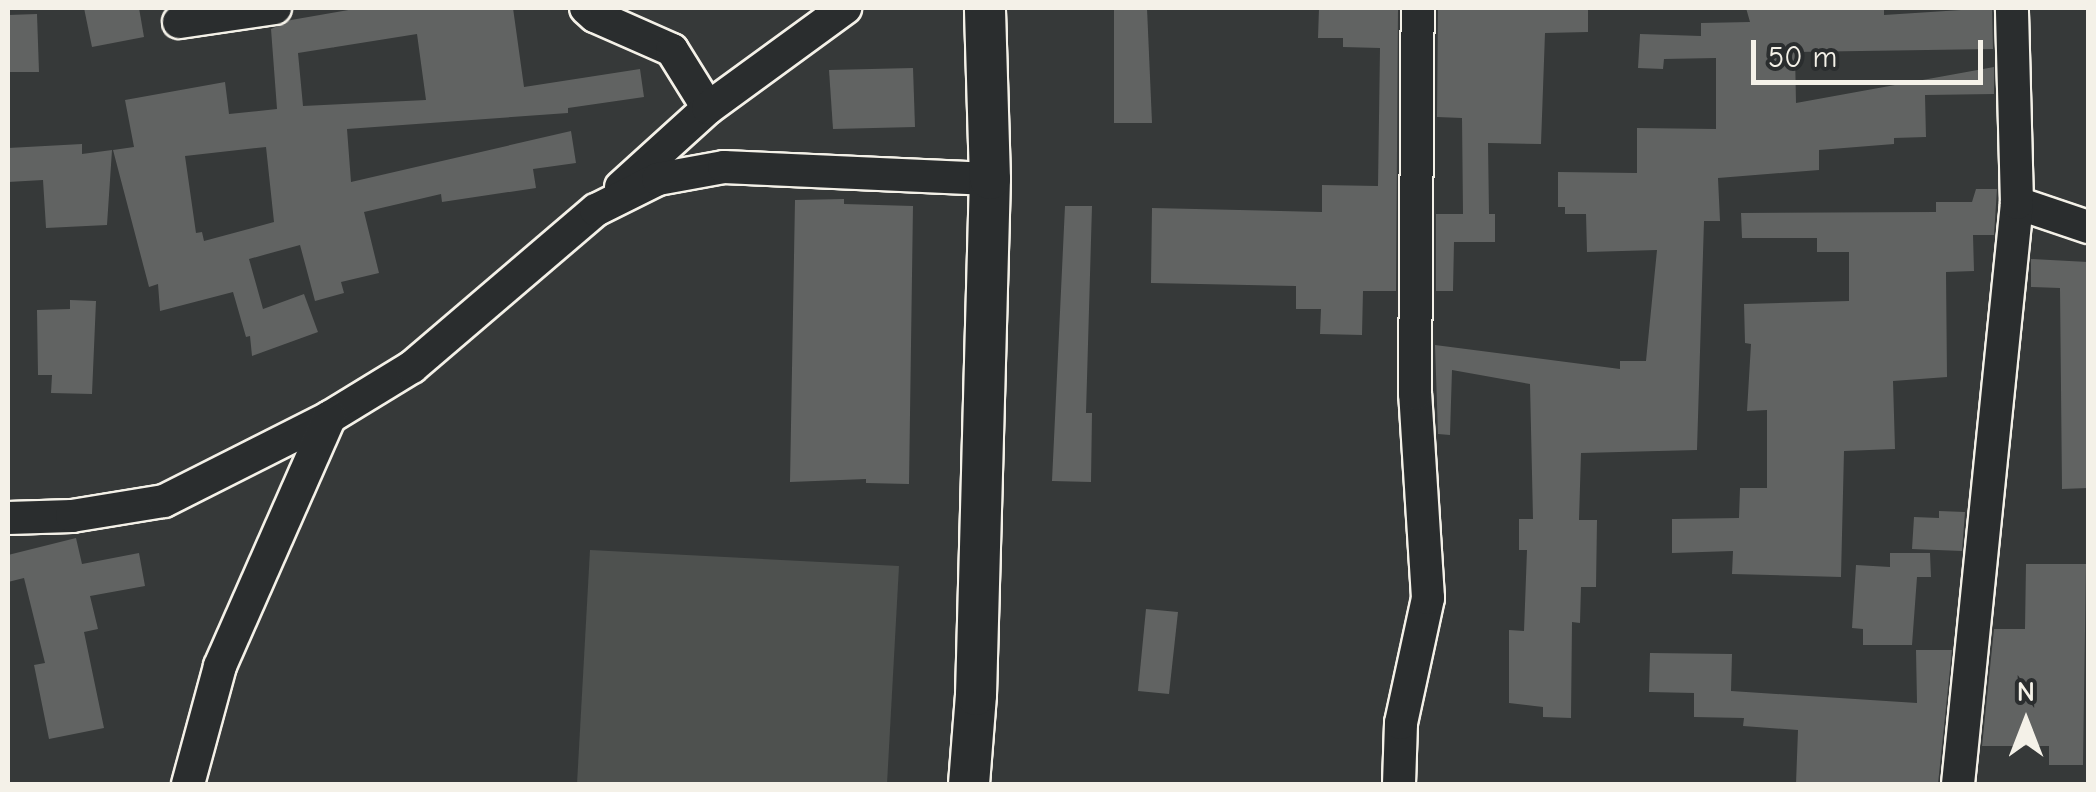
<!DOCTYPE html>
<style>
body{margin:0}
#map{position:relative;width:2096px;height:792px;overflow:hidden;background:#363939;font-family:"Comic Neue",sans-serif}
div>[style]{position:absolute}
[style*='--x']{left:calc(var(--x)*1px);top:calc(var(--y)*1px);width:calc(var(--w)*1px);rotate:calc(var(--a)*1deg)}
.green>*{inset:0;background:#4e514f}
.building>*{inset:0;background:#616362}
.roads{filter:drop-shadow(2px 0 #f4f1e8) drop-shadow(-2px 0 #f4f1e8) drop-shadow(0 2px #f4f1e8) drop-shadow(0 -2px #f4f1e8)}
.minor>*{height:32px;margin:-16px;padding:0 16px;transform-origin:16px;border-radius:16px;background:#2a2d2e}
.tertiary>*{height:40px;margin:-20px;padding:0 20px;transform-origin:20px;border-radius:20px;background:#2a2d2e}
span{translate:-50% -50%;white-space:nowrap;text-align:center;line-height:1.15;-webkit-text-stroke:10px #2a2d2e;paint-order:stroke}
.frame{position:absolute;inset:0;border:10px solid #f4f1e8;pointer-events:none}
.north{position:absolute;left:1976px;top:672px;width:100px;height:100px;-webkit-text-stroke:8px #2a2d2e;paint-order:stroke;rotate:0deg;font-size:28px;font-weight:700;line-height:40px;text-align:center;color:#f4f1e8}
.north::after{content:'';display:block;margin:auto;width:35px;height:45px;background:#f4f1e8;clip-path:polygon(50% 0,100% 100%,50% 72%,0 100%)}
.scale{position:absolute;left:1751px;top:40px;width:232px;height:45px;box-sizing:border-box;border:5px solid #f4f1e8;border-top:0;padding-left:12px;font-size:30px;line-height:35px;white-space:nowrap;color:#f4f1e8;-webkit-text-stroke:8px #2a2d2e;paint-order:stroke}
</style>
<div id="map">
<div class="green">
<div style="clip-path:polygon(590px 550px,899px 566px,887px 784px,577px 784px)"></div>
</div>
<div class="building">
<div style="clip-path:polygon(84px 8px,139px 8px,144px 37px,92px 47px)"></div>
<div style="clip-path:polygon(evenodd,360px 8px,513px 8px,524px 87px,640px 69px,644px 97px,568px 108px,568px 113px,347px 129px,351px 182px,571px 131px,576px 163px,533px 169px,536px 188px,442px 202px,441px 194px,364px 212px,379px 273px,341px 282px,344px 293px,315px 301px,300px 245px,249px 259px,263px 309px,304px 294px,318px 332px,252px 356px,250px 336px,246px 337px,233px 292px,160px 311px,158px 284px,149px 287px,113px 150px,134px 147px,125px 100px,225px 82px,229px 114px,277px 109px,271px 29px,291px 20px,360px 8px,417px 34px,426px 100px,303px 106px,298px 53px,417px 34px,360px 8px,266px 147px,274px 222px,204px 241px,202px 232px,196px 233px,185px 156px,266px 147px)"></div>
<div style="clip-path:polygon(1114px 8px,1147px 8px,1152px 123px,1114px 123px)"></div>
<div style="clip-path:polygon(1319px 8px,1398px 8px,1396px 291px,1363px 291px,1362px 335px,1320px 334px,1321px 309px,1296px 309px,1296px 286px,1151px 283px,1152px 208px,1322px 212px,1322px 185px,1378px 186px,1380px 48px,1343px 47px,1343px 38px,1318px 38px)"></div>
<div style="clip-path:polygon(1438px 8px,1588px 8px,1588px 32px,1545px 33px,1541px 144px,1488px 143px,1489px 214px,1495px 214px,1495px 242px,1454px 242px,1453px 291px,1436px 291px,1436px 214px,1463px 214px,1462px 118px,1437px 117px)"></div>
<div style="clip-path:polygon(1746px 8px,1884px 8px,1884px 15px,1992px 8px,1993px 49px,1795px 52px,1796px 103px,1994px 67px,1994px 94px,1925px 95px,1926px 137px,1894px 138px,1894px 144px,1819px 150px,1819px 170px,1718px 178px,1720px 221px,1704px 221px,1697px 450px,1581px 453px,1579px 520px,1597px 520px,1596px 587px,1581px 587px,1580px 623px,1572px 622px,1571px 718px,1543px 717px,1543px 707px,1509px 703px,1509px 630px,1524px 631px,1527px 550px,1519px 550px,1519px 519px,1533px 519px,1530px 384px,1452px 370px,1450px 435px,1438px 434px,1435px 345px,1620px 369px,1620px 361px,1646px 361px,1657px 250px,1587px 252px,1586px 214px,1565px 214px,1565px 207px,1558px 207px,1558px 172px,1637px 173px,1637px 128px,1716px 129px,1716px 58px,1664px 59px,1663px 69px,1638px 68px,1640px 34px,1701px 36px,1701px 23px,1750px 22px)"></div>
<div style="clip-path:polygon(37px 14px,39px 72px,8px 72px,8px 15px)"></div>
<div style="clip-path:polygon(913px 68px,915px 127px,833px 129px,829px 70px)"></div>
<div style="clip-path:polygon(82px 144px,82px 154px,112px 150px,107px 225px,46px 228px,43px 180px,8px 182px,8px 148px)"></div>
<div style="clip-path:polygon(1976px 189px,1997px 189px,1994px 235px,1973px 235px,1974px 271px,1946px 272px,1947px 377px,1893px 381px,1895px 449px,1844px 451px,1841px 577px,1732px 574px,1733px 551px,1672px 553px,1672px 519px,1739px 518px,1740px 488px,1767px 488px,1767px 410px,1747px 411px,1751px 344px,1745px 343px,1744px 304px,1849px 301px,1849px 252px,1817px 252px,1817px 238px,1742px 238px,1741px 213px,1936px 212px,1936px 202px,1972px 202px)"></div>
<div style="clip-path:polygon(844px 199px,844px 204px,913px 206px,909px 484px,866px 483px,866px 479px,790px 482px,795px 200px)"></div>
<div style="clip-path:polygon(1065px 206px,1092px 206px,1086px 413px,1092px 413px,1091px 482px,1052px 481px)"></div>
<div style="clip-path:polygon(2031px 259px,2088px 262px,2088px 488px,2062px 489px,2060px 288px,2031px 287px)"></div>
<div style="clip-path:polygon(70px 300px,96px 301px,92px 394px,51px 393px,52px 375px,38px 375px,37px 310px,70px 309px)"></div>
<div style="clip-path:polygon(1939px 511px,1965px 512px,1962px 551px,1912px 549px,1914px 517px,1939px 518px)"></div>
<div style="clip-path:polygon(76px 538px,82px 564px,139px 553px,145px 586px,90px 596px,98px 629px,84px 632px,104px 728px,49px 739px,34px 665px,45px 663px,24px 578px,8px 582px,8px 555px)"></div>
<div style="clip-path:polygon(1890px 553px,1930px 553px,1931px 577px,1917px 577px,1912px 645px,1863px 645px,1863px 629px,1852px 628px,1856px 565px,1890px 567px)"></div>
<div style="clip-path:polygon(2026px 564px,2086px 564px,2083px 765px,2049px 765px,2049px 746px,1982px 746px,1994px 629px,2025px 629px)"></div>
<div style="clip-path:polygon(1146px 609px,1178px 612px,1169px 694px,1138px 691px)"></div>
<div style="clip-path:polygon(1916px 650px,1952px 650px,1938px 784px,1796px 784px,1798px 730px,1743px 726px,1744px 718px,1694px 717px,1694px 693px,1649px 692px,1650px 653px,1732px 654px,1731px 691px,1917px 703px)"></div>
</div>
<div class="roads">
<div class="minor">
<div style="--x:586;--y:8;--w:12;--a:42"></div>
<div style="--x:595;--y:16;--w:84;--a:23.8"></div>
<div style="--x:672;--y:50;--w:68;--a:58.2"></div>
<div style="--x:179;--y:22;--w:97;--a:-8.3"></div>
<div style="--x:621;--y:187;--w:118;--a:-42.2"></div>
<div style="--x:708;--y:108;--w:170;--a:-36.1"></div>
<div style="--x:2017;--y:203;--w:75;--a:18.7"></div>
<div style="--x:8;--y:518;--w:64;--a:-1.8"></div>
<div style="--x:72;--y:516;--w:93;--a:-9.3"></div>
<div style="--x:164;--y:501;--w:186;--a:-26.8"></div>
<div style="--x:330;--y:417;--w:96;--a:-31.4"></div>
<div style="--x:412;--y:367;--w:242;--a:-40.5"></div>
<div style="--x:596;--y:210;--w:69;--a:-26.6"></div>
<div style="--x:658;--y:179;--w:67;--a:-10.3"></div>
<div style="--x:724;--y:167;--w:266;--a:2.6"></div>
<div style="--x:188;--y:784;--w:122;--a:-74.8"></div>
<div style="--x:220;--y:666;--w:272;--a:-66.2"></div>
<div style="--x:1399;--y:784;--w:61;--a:-88.1"></div>
<div style="--x:1401;--y:723;--w:128;--a:-77.8"></div>
<div style="--x:1428;--y:598;--w:204;--a:-93.6"></div>
<div style="--x:1415;--y:394;--w:386;--a:-89.6"></div>
<div style="--x:1958;--y:784;--w:584;--a:-84.2"></div>
<div style="--x:2017;--y:203;--w:195;--a:-91.5"></div>
</div>
<div class="tertiary">
<div style="--x:969;--y:784;--w:89;--a:-85.5"></div>
<div style="--x:976;--y:695;--w:516;--a:-88.45"></div>
<div style="--x:990;--y:179;--w:171;--a:-91.7"></div>
</div>
</div>
<div class="frame"></div>
<div class="north">N</div>
<div class="scale">50 m</div>
</div>
